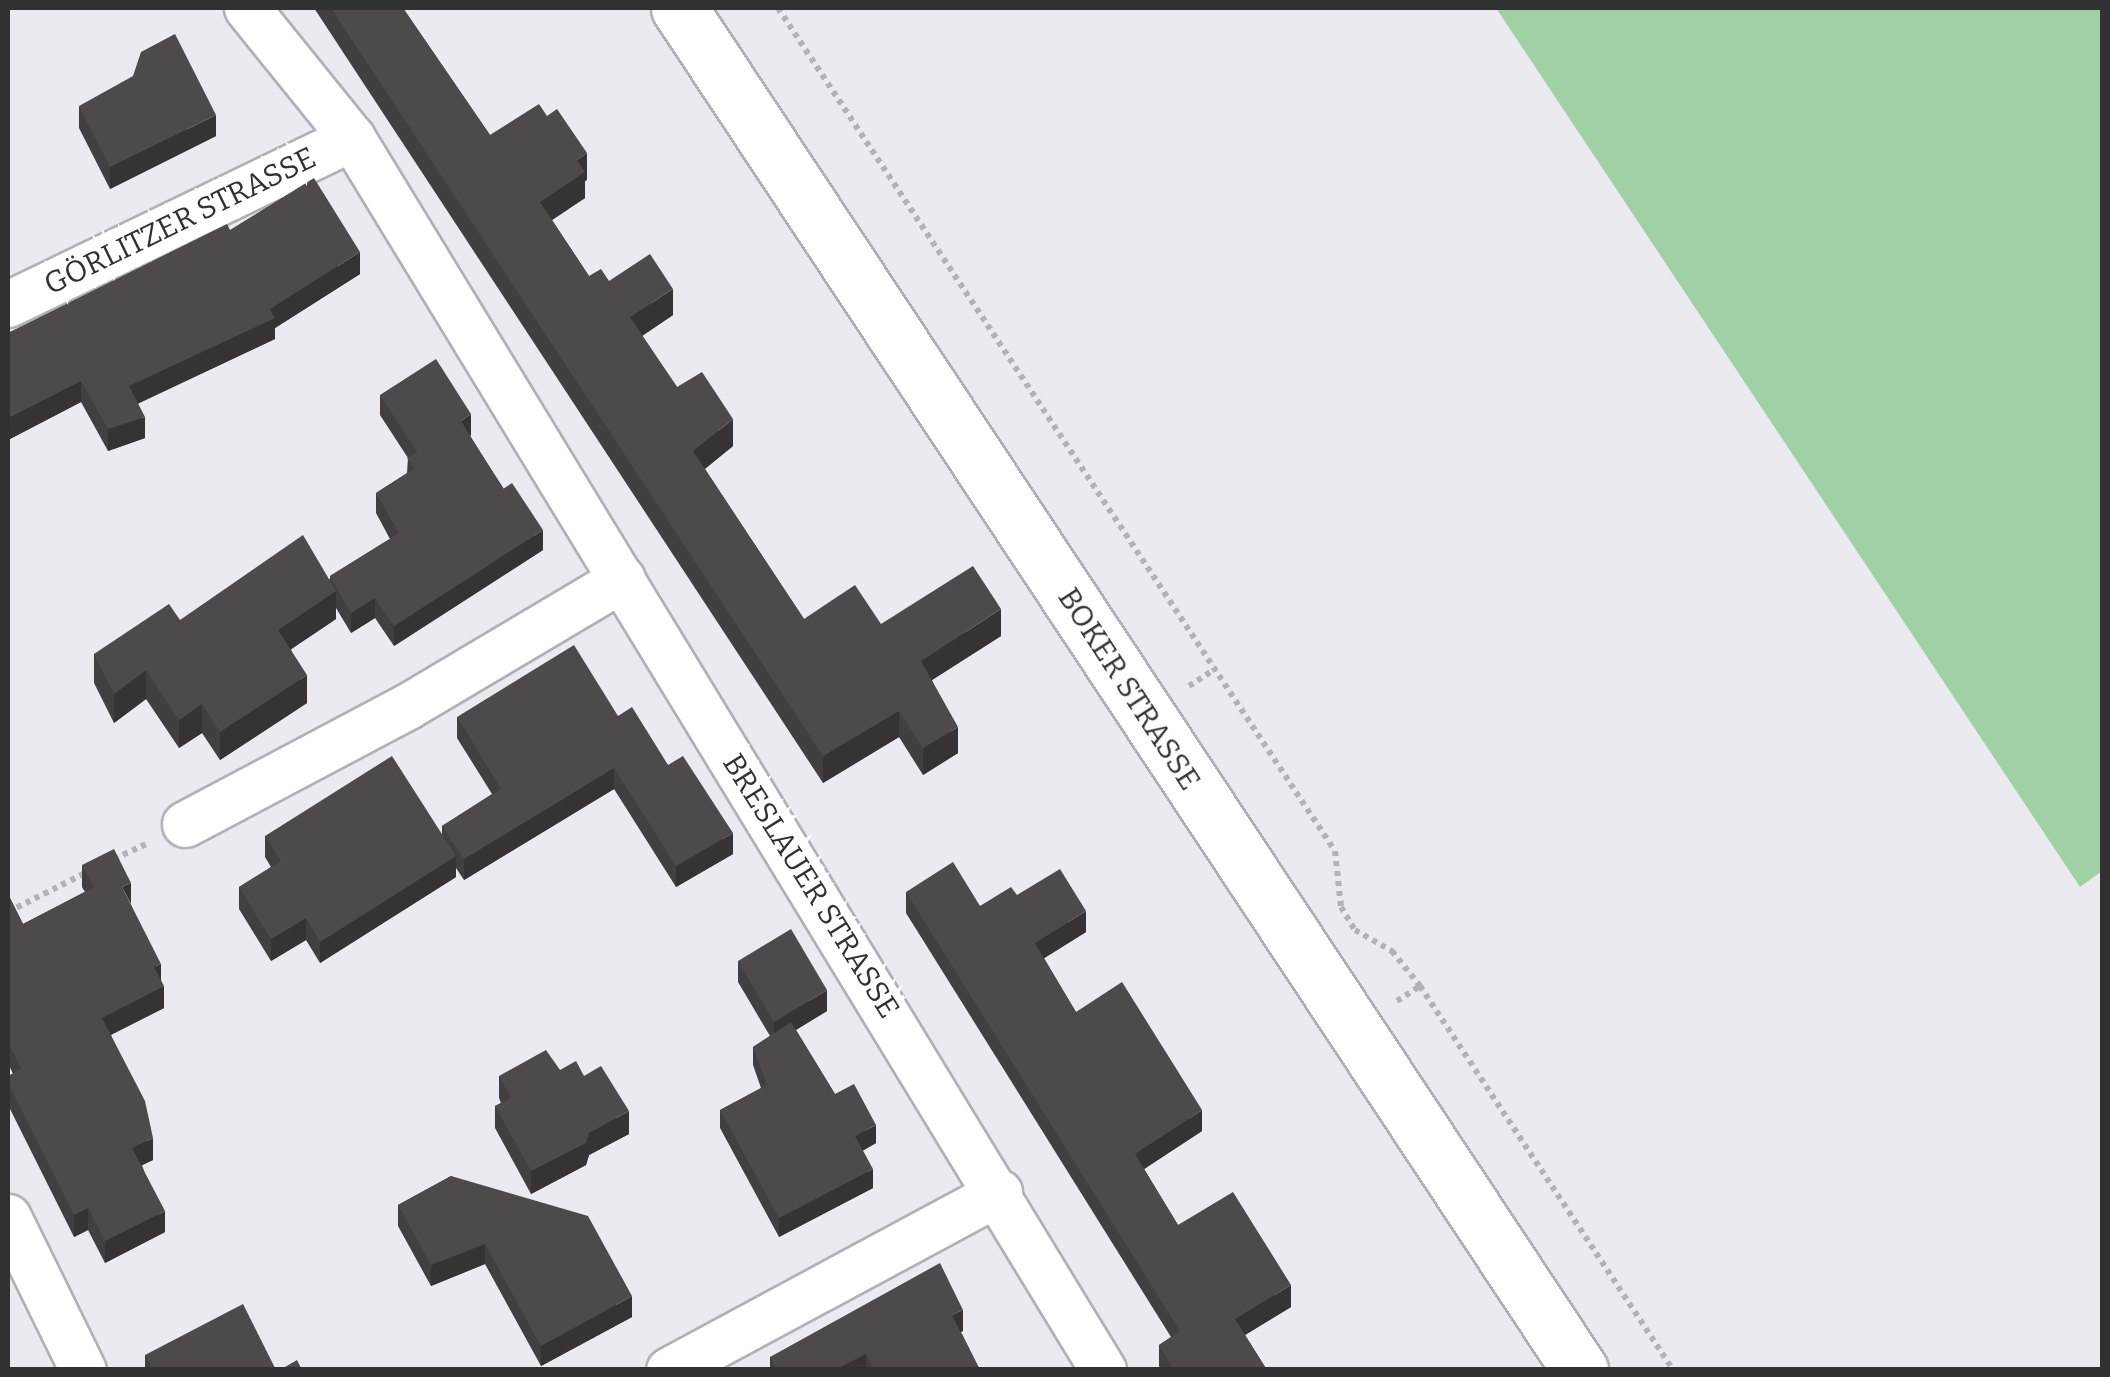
<!DOCTYPE html>
<meta charset="utf-8">
<style>
body{margin:0}
#map{position:relative;width:2110px;height:1377px;overflow:hidden;background:#eaeaf0;font-family:Bitter,serif}
div>[style]{position:absolute}
[style*='--x']{left:calc(var(--x)*1px);top:calc(var(--y)*1px);width:calc(var(--w)*1px);rotate:calc(var(--a)*1deg)}
.green>*{inset:0;background:#9fd1a5}
.path>*{height:6px;margin-top:-3px;transform-origin:0;background:repeating-linear-gradient(90deg,#b2b2b7 0 5px,transparent 0 10px)}
.roads{filter:drop-shadow(2px 0 #b0b0b6) drop-shadow(-2px 0 #b0b0b6) drop-shadow(0 2px #b0b0b6) drop-shadow(0 -2px #b0b0b6)}
.street>*{height:45px;margin:-22.5px;padding:0 22.5px;transform-origin:22.5px;border-radius:22.5px;background:#fff}
.secondary>*{height:55px;margin:-27.5px;padding:0 27.5px;transform-origin:27.5px;border-radius:27.5px;background:#fff}
.wall>*{inset:0;background:#433f40}
.shaded-wall>*{inset:0;background:#373334}
.building>*{inset:0;background:#4e494b}
span{translate:-50% -50%;white-space:nowrap;text-align:center;line-height:1.15;-webkit-text-stroke:10px #fff;paint-order:stroke}
.street-label{font-size:30px;color:#313133}
.frame{position:absolute;inset:0;border:10px solid #313133;pointer-events:none}
</style>
<div id="map">
<div class="green">
<div style="clip-path:polygon(1496px 8px,2102px 8px,2102px 871px,2080px 887px)"></div>
</div>
<div class="path">
<div style="--x:778;--y:8;--w:1010;--a:56.55"></div>
<div style="--x:1335;--y:851;--w:56;--a:83.9"></div>
<div style="--x:1341;--y:907;--w:27;--a:59"></div>
<div style="--x:1355;--y:930;--w:43;--a:29.6"></div>
<div style="--x:1392;--y:951;--w:45;--a:51.3"></div>
<div style="--x:1420;--y:986;--w:460;--a:56.6"></div>
<div style="--x:1189;--y:686;--w:31;--a:-33"></div>
<div style="--x:114;--y:859;--w:38;--a:-25"></div>
<div style="--x:8;--y:912;--w:91;--a:-26.8"></div>
<div style="--x:1397;--y:1001;--w:27;--a:-33"></div>
</div>
<div class="roads">
<div class="street">
<div style="--x:247;--y:8;--w:167;--a:51.1"></div>
<div style="--x:352;--y:138;--w:1443;--a:58.63"></div>
<div style="--x:8;--y:304;--w:382;--a:-25.8"></div>
<div style="--x:185;--y:824;--w:252;--a:-27.9"></div>
<div style="--x:408;--y:706;--w:249;--a:-30.7"></div>
<div style="--x:8;--y:1217;--w:170;--a:63.9"></div>
<div style="--x:669;--y:1370;--w:375;--a:-28.3"></div>
</div>
<div class="secondary">
<div style="--x:679;--y:8;--w:1633;--a:56.51"></div>
</div>
</div>
<div class="wall">
<div style="clip-path:polygon(314px 8px,403px 8px,490px 135px,587px 180px,585px 181px,585px 198px,552px 220px,589px 276px,609px 281px,673px 315px,642px 336px,677px 387px,733px 446px,705px 469px,804px 619px,881px 624px,1001px 636px,932px 680px,958px 753px,923px 775px,899px 737px,823px 783px)"></div>
<div style="clip-path:polygon(79px 106px,216px 136px,110px 189px,79px 128px)"></div>
<div style="clip-path:polygon(230px 230px,360px 274px,275px 328px,275px 339px,138px 403px,145px 438px,108px 451px,81px 402px,8px 440px,8px 333px)"></div>
<div style="clip-path:polygon(380px 395px,471px 435px,470px 436px,543px 550px,394px 646px,375px 618px,351px 633px,336px 608px,336px 619px,291px 649px,307px 703px,220px 760px,202px 733px,179px 748px,146px 699px,114px 723px,94px 683px,94px 654px,180px 620px,330px 579px,330px 576px,390px 539px,376px 513px,376px 493px,407px 473px,408px 458px,380px 415px)"></div>
<div style="clip-path:polygon(618px 716px,668px 765px,733px 854px,676px 887px,614px 789px,464px 880px,456px 868px,456px 877px,320px 963px,306px 940px,271px 961px,239px 909px,239px 887px,271px 867px,265px 857px,265px 836px,442px 834px,442px 826px,492px 794px,457px 738px,457px 717px)"></div>
<div style="clip-path:polygon(82px 865px,131px 905px,161px 979px,164px 1008px,111px 1035px,153px 1160px,142px 1165px,165px 1232px,105px 1263px,88px 1230px,74px 1237px,8px 1105px,8px 1076px,13px 1074px,8px 1063px,8px 894px,23px 924px,85px 892px,82px 887px)"></div>
<div style="clip-path:polygon(906px 892px,980px 906px,1017px 895px,1086px 932px,1044px 958px,1076px 1012px,1202px 1131px,1144px 1169px,1178px 1225px,1291px 1307px,1245px 1335px,1267px 1370px,1161px 1370px,1159px 1366px,1159px 1345px,1171px 1337px,906px 913px)"></div>
<div style="clip-path:polygon(738px 961px,827px 1011px,796px 1030px,835px 1094px,876px 1143px,862px 1151px,873px 1188px,779px 1237px,720px 1128px,720px 1110px,761px 1088px,753px 1065px,753px 1047px,770px 1036px,738px 982px)"></div>
<div style="clip-path:polygon(560px 1070px,584px 1076px,629px 1134px,589px 1155px,586px 1165px,531px 1194px,495px 1128px,495px 1106px,501px 1103px,499px 1098px,499px 1076px)"></div>
<div style="clip-path:polygon(451px 1176px,632px 1317px,541px 1366px,485px 1264px,431px 1286px,398px 1226px,398px 1205px)"></div>
<div style="clip-path:polygon(963px 1331px,961px 1332px,980px 1370px,770px 1370px,770px 1357px)"></div>
<div style="clip-path:polygon(145px 1355px,276px 1370px,145px 1370px)"></div>
</div>
<div class="shaded-wall">
<div style="clip-path:polygon(216px 115px,216px 136px,110px 189px,110px 167px)"></div>
<div style="clip-path:polygon(587px 153px,587px 180px,585px 181px,585px 198px,540px 228px,540px 202px,577px 160px)"></div>
<div style="clip-path:polygon(360px 252px,360px 274px,275px 328px,275px 339px,129px 408px,129px 386px,270px 309px)"></div>
<div style="clip-path:polygon(673px 289px,673px 315px,630px 344px,630px 317px)"></div>
<div style="clip-path:polygon(81px 381px,81px 402px,8px 440px,8px 418px)"></div>
<div style="clip-path:polygon(471px 414px,471px 435px,461px 442px,461px 421px)"></div>
<div style="clip-path:polygon(145px 417px,145px 438px,108px 451px,108px 429px)"></div>
<div style="clip-path:polygon(733px 419px,733px 446px,693px 478px,693px 451px)"></div>
<div style="clip-path:polygon(543px 530px,543px 550px,394px 646px,394px 626px)"></div>
<div style="clip-path:polygon(336px 591px,336px 619px,278px 658px,278px 630px)"></div>
<div style="clip-path:polygon(375px 598px,375px 618px,351px 633px,351px 613px)"></div>
<div style="clip-path:polygon(1001px 609px,1001px 636px,921px 687px,921px 661px)"></div>
<div style="clip-path:polygon(146px 670px,146px 699px,114px 723px,114px 694px)"></div>
<div style="clip-path:polygon(307px 675px,307px 703px,220px 760px,220px 732px)"></div>
<div style="clip-path:polygon(202px 704px,202px 733px,179px 748px,179px 720px)"></div>
<div style="clip-path:polygon(899px 711px,899px 737px,823px 783px,823px 756px)"></div>
<div style="clip-path:polygon(958px 727px,958px 753px,923px 775px,923px 748px)"></div>
<div style="clip-path:polygon(614px 768px,614px 789px,464px 880px,464px 859px)"></div>
<div style="clip-path:polygon(733px 833px,733px 854px,676px 887px,676px 866px)"></div>
<div style="clip-path:polygon(456px 856px,456px 877px,320px 963px,320px 942px)"></div>
<div style="clip-path:polygon(131px 883px,131px 904px,122px 887px)"></div>
<div style="clip-path:polygon(1086px 911px,1086px 932px,1035px 964px,1035px 943px)"></div>
<div style="clip-path:polygon(306px 918px,306px 940px,271px 961px,271px 939px)"></div>
<div style="clip-path:polygon(161px 964px,161px 986px,154px 967px)"></div>
<div style="clip-path:polygon(164px 986px,164px 1008px,102px 1039px,102px 1018px)"></div>
<div style="clip-path:polygon(827px 990px,827px 1011px,774px 1043px,774px 1022px)"></div>
<div style="clip-path:polygon(1202px 1110px,1202px 1131px,1135px 1175px,1135px 1154px)"></div>
<div style="clip-path:polygon(629px 1111px,629px 1134px,589px 1155px,586px 1165px,531px 1194px,531px 1171px,589px 1133px)"></div>
<div style="clip-path:polygon(876px 1125px,876px 1143px,855px 1155px,855px 1136px)"></div>
<div style="clip-path:polygon(153px 1138px,153px 1160px,132px 1170px,132px 1148px)"></div>
<div style="clip-path:polygon(873px 1169px,873px 1188px,779px 1237px,779px 1218px)"></div>
<div style="clip-path:polygon(88px 1208px,88px 1230px,74px 1237px,74px 1215px)"></div>
<div style="clip-path:polygon(165px 1211px,165px 1232px,105px 1263px,105px 1241px)"></div>
<div style="clip-path:polygon(485px 1244px,485px 1264px,431px 1286px,431px 1265px)"></div>
<div style="clip-path:polygon(1291px 1285px,1291px 1307px,1235px 1341px,1235px 1319px)"></div>
<div style="clip-path:polygon(632px 1296px,632px 1317px,541px 1366px,541px 1346px)"></div>
<div style="clip-path:polygon(963px 1310px,963px 1331px,952px 1336px,952px 1315px)"></div>
<div style="clip-path:polygon(866px 1354px,866px 1370px,834px 1370px)"></div>
</div>
<div class="building">
<div style="clip-path:polygon(331px 8px,403px 8px,490px 135px,539px 104px,547px 116px,557px 109px,587px 153px,577px 160px,585px 172px,540px 202px,589px 276px,601px 269px,609px 281px,650px 254px,673px 289px,630px 317px,677px 387px,702px 372px,733px 419px,693px 451px,804px 619px,855px 585px,881px 624px,973px 566px,1001px 609px,921px 661px,958px 727px,923px 748px,899px 711px,823px 756px)"></div>
<div style="clip-path:polygon(175px 34px,216px 115px,110px 167px,79px 106px,133px 76px,141px 52px)"></div>
<div style="clip-path:polygon(314px 178px,360px 252px,270px 309px,275px 318px,129px 386px,145px 417px,108px 429px,81px 381px,8px 418px,8px 333px,227px 224px,230px 230px)"></div>
<div style="clip-path:polygon(436px 359px,471px 414px,461px 421px,503px 489px,512px 483px,543px 530px,394px 626px,375px 598px,351px 613px,330px 576px,399px 533px,376px 493px,414px 469px,407px 458px,417px 452px,380px 395px)"></div>
<div style="clip-path:polygon(303px 535px,336px 591px,278px 630px,307px 675px,220px 732px,202px 704px,179px 720px,146px 670px,114px 694px,94px 654px,169px 604px,180px 620px)"></div>
<div style="clip-path:polygon(574px 645px,618px 716px,632px 707px,668px 765px,683px 756px,733px 833px,676px 866px,614px 768px,464px 859px,442px 826px,501px 789px,457px 717px)"></div>
<div style="clip-path:polygon(392px 756px,456px 856px,320px 942px,306px 918px,271px 939px,239px 887px,281px 861px,265px 836px)"></div>
<div style="clip-path:polygon(114px 849px,131px 883px,122px 887px,161px 964px,154px 967px,164px 986px,102px 1018px,145px 1101px,153px 1138px,132px 1148px,165px 1211px,105px 1241px,88px 1208px,74px 1215px,8px 1083px,8px 1076px,21px 1069px,8px 1041px,8px 894px,23px 924px,94px 887px,82px 865px)"></div>
<div style="clip-path:polygon(953px 862px,980px 906px,1011px 887px,1017px 895px,1060px 869px,1086px 911px,1035px 943px,1054px 976px,1076px 1012px,1122px 982px,1202px 1110px,1135px 1154px,1178px 1225px,1233px 1192px,1291px 1285px,1235px 1319px,1267px 1370px,1174px 1370px,1159px 1345px,1180px 1331px,906px 892px)"></div>
<div style="clip-path:polygon(791px 929px,827px 990px,774px 1022px,738px 961px)"></div>
<div style="clip-path:polygon(791px 1022px,835px 1094px,854px 1084px,876px 1125px,855px 1136px,873px 1169px,779px 1218px,720px 1110px,767px 1085px,753px 1047px)"></div>
<div style="clip-path:polygon(546px 1050px,560px 1070px,576px 1061px,584px 1076px,601px 1066px,629px 1111px,589px 1133px,586px 1143px,531px 1171px,495px 1106px,511px 1098px,499px 1076px)"></div>
<div style="clip-path:polygon(451px 1176px,588px 1216px,632px 1296px,541px 1346px,485px 1244px,431px 1265px,398px 1205px)"></div>
<div style="clip-path:polygon(940px 1263px,963px 1310px,952px 1315px,980px 1370px,874px 1370px,866px 1354px,834px 1370px,777px 1370px,770px 1357px)"></div>
<div style="clip-path:polygon(243px 1304px,276px 1370px,153px 1370px,145px 1355px)"></div>
<div style="clip-path:polygon(297px 1360px,302px 1370px,280px 1370px)"></div>
</div>
<div class="street-label">
<span style="left:180px;top:221px;rotate:-26deg">GÖRLITZER STRASSE</span>
<span style="left:1129px;top:689px;rotate:57deg">BOKER STRASSE</span>
<span style="left:811px;top:886px;rotate:58deg">BRESLAUER STRASSE</span>
</div>
<div class="frame"></div>
</div>
